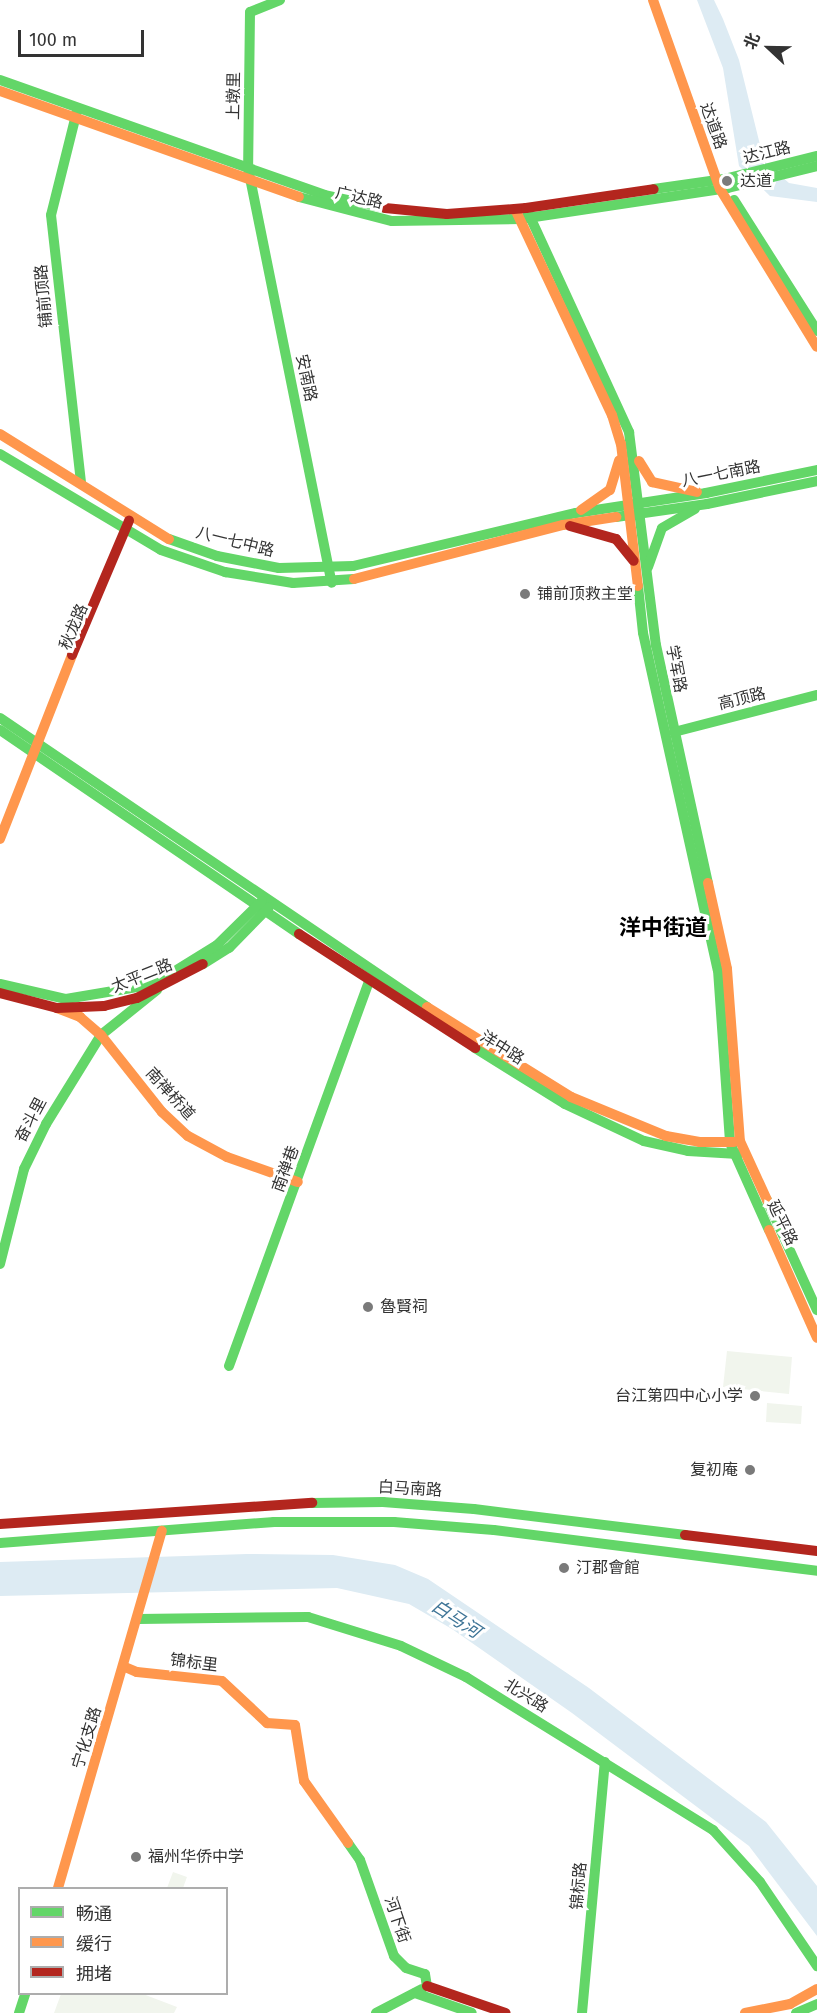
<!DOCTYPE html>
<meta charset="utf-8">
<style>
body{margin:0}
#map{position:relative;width:817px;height:2013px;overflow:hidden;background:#fff;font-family:"Fira Sans","Noto Sans SC",sans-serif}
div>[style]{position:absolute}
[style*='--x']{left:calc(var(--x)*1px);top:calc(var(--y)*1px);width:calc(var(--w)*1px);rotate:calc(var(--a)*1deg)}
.green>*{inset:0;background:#f1f5ed}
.water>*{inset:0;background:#ddebf3}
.fast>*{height:10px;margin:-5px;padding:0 5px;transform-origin:5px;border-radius:5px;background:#63d668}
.slow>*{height:10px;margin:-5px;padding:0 5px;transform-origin:5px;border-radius:5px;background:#ff974d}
.jam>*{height:10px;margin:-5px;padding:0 5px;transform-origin:5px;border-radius:5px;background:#b3261e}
.dots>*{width:16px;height:16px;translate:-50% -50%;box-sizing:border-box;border:3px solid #fff;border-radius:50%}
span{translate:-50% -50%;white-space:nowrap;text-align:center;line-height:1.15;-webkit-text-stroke:6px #fff;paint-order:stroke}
.street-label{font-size:16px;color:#333}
.poi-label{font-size:16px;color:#333}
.left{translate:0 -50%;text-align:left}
.right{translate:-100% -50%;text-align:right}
.water-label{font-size:18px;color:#3f7597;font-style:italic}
.district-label{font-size:22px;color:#000;font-weight:700}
.legend{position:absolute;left:18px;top:1887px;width:210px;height:108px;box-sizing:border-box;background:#fff;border:2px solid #adadad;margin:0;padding:8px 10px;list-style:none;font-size:18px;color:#333}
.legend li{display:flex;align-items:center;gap:12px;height:30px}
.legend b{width:30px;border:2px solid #adadad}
.north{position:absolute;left:739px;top:18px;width:60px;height:60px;-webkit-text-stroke:4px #fff;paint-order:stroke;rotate:292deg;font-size:16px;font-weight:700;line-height:24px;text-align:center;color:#333}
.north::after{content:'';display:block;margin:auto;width:21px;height:27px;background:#333;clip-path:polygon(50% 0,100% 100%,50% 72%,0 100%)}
.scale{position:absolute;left:18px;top:30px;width:126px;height:27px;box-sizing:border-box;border:3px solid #333;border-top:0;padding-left:8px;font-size:18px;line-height:21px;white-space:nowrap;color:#333;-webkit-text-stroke:4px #fff;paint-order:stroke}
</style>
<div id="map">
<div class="green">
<div style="clip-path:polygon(727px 1351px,792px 1357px,789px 1394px,723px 1387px)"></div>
<div style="clip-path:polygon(767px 1403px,802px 1406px,801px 1424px,766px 1422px)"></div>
<div style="clip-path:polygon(173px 1872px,187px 1877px,183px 1888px,167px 1888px)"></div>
<div style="clip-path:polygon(61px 1994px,143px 1994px,177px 2007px,174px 2013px,54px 2013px)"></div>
</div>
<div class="water">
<div style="clip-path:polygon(697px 0,714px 0,723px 19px,739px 60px,764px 161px,789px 183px,817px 188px,817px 202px,770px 196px,739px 166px,723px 68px)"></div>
<div style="clip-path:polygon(247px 1554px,333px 1555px,395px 1565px,428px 1579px,589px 1688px,766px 1822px,817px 1886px,817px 1936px,749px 1846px,572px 1713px,452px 1629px,409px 1604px,337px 1588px,0 1596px,0 1562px)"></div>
</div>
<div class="fast">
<div style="--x:280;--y:0;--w:32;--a:158"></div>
<div style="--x:250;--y:12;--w:156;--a:90.7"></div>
<div style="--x:248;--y:168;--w:423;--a:78.6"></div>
<div style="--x:0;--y:80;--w:344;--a:19.5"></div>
<div style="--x:324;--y:195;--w:62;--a:12"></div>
<div style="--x:77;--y:111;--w:107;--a:104"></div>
<div style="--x:51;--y:215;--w:270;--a:83.6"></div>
<div style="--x:654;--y:189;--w:71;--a:-8.1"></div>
<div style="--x:724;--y:179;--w:96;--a:-13.9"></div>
<div style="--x:299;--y:197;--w:96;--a:14.5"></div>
<div style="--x:392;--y:221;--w:129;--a:-0.9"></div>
<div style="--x:521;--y:219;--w:209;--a:-8.5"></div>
<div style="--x:728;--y:188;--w:92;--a:-13.9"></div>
<div style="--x:734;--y:200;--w:155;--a:57.6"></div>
<div style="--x:526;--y:208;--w:247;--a:65.3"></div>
<div style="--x:629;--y:432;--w:215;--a:82.8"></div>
<div style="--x:656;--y:645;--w:244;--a:77.7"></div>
<div style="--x:0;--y:454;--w:187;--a:30.8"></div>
<div style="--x:161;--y:550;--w:68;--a:19"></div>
<div style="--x:225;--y:572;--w:69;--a:9.2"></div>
<div style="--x:293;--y:583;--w:61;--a:-3.8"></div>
<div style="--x:616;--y:517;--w:92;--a:-8.1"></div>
<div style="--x:707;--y:504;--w:112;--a:-11.8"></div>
<div style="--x:169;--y:539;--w:51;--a:19.5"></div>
<div style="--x:217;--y:556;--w:63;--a:11"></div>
<div style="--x:279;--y:568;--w:74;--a:-1.5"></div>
<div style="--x:353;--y:566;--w:229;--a:-13.4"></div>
<div style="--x:576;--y:513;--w:132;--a:-8.7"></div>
<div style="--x:706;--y:493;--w:113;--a:-11.7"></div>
<div style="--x:648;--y:567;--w:41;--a:-70.3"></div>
<div style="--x:662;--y:528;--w:38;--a:-30"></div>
<div style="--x:638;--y:586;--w:47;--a:83.9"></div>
<div style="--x:643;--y:633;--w:345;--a:77.5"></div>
<div style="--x:718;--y:970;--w:173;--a:86"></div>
<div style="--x:730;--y:1143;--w:95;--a:65.9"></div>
<div style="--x:0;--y:718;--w:516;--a:34.09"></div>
<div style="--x:0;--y:730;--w:362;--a:34.3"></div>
<div style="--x:674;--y:732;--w:148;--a:-14.5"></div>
<div style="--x:203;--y:964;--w:31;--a:-32"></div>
<div style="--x:229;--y:948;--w:57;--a:-45.7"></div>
<div style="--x:0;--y:984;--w:68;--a:12.8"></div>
<div style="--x:66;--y:999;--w:72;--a:-9.6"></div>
<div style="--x:137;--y:987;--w:41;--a:-22.8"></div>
<div style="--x:175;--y:971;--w:49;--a:-31.8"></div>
<div style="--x:217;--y:945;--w:63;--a:-44.4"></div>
<div style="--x:475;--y:1048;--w:106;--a:31.9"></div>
<div style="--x:565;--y:1104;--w:87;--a:25.1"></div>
<div style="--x:644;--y:1141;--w:45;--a:12.8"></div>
<div style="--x:688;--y:1151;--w:50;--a:3.4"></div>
<div style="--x:767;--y:1200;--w:121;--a:65.6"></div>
<div style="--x:0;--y:1264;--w:98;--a:-75.8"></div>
<div style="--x:24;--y:1169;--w:50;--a:-63.9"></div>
<div style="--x:46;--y:1124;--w:105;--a:-58.3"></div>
<div style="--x:101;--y:1035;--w:72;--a:-38.8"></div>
<div style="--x:229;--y:1366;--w:409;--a:-70"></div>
<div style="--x:312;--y:1503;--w:71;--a:-0.8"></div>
<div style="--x:383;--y:1502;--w:91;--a:4.4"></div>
<div style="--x:474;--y:1509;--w:213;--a:7"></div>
<div style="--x:0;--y:1543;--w:275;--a:-4.4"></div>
<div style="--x:274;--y:1522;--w:120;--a:0"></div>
<div style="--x:394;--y:1522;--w:100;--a:4.6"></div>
<div style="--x:494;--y:1530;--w:326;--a:7.2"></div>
<div style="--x:138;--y:1619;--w:170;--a:-0.7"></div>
<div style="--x:308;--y:1617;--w:97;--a:17.3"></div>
<div style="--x:401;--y:1646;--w:72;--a:25.5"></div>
<div style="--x:466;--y:1677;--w:291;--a:31.8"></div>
<div style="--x:713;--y:1830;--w:70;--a:47.9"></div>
<div style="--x:760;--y:1882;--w:102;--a:55.8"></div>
<div style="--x:348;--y:1843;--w:21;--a:55"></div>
<div style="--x:360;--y:1860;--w:102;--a:70.5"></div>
<div style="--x:394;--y:1956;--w:17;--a:45"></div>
<div style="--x:406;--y:1968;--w:20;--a:18"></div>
<div style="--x:425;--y:1974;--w:12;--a:81"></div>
<div style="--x:415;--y:1993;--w:60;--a:19.3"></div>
<div style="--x:19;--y:2013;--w:20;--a:-72"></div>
<div style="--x:376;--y:2013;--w:52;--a:-27.6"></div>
<div style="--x:582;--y:2013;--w:252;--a:-84.8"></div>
<div style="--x:796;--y:2013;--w:23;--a:-23"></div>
</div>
<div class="slow">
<div style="--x:653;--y:0;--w:201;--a:70.5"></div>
<div style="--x:720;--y:189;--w:185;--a:58.5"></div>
<div style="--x:0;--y:91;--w:317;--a:19.5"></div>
<div style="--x:515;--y:209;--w:228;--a:64.8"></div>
<div style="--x:612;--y:415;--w:30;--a:73"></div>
<div style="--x:621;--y:444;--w:143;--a:83.2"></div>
<div style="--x:0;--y:434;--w:199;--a:31.9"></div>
<div style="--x:639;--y:461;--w:25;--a:58"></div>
<div style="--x:652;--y:482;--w:46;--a:12.5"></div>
<div style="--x:581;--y:510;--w:35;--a:-35"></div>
<div style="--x:610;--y:490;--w:31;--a:-73"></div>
<div style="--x:354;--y:579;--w:216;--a:-14.5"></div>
<div style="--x:563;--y:525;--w:54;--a:-8.6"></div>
<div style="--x:0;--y:839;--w:198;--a:-68.6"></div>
<div style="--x:708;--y:883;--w:88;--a:77.5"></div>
<div style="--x:727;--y:969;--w:172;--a:85.7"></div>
<div style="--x:740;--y:1141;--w:65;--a:65.4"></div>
<div style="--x:427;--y:1007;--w:170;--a:32"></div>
<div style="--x:571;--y:1097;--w:103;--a:22.3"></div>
<div style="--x:666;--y:1136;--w:34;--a:10"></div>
<div style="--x:699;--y:1142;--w:35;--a:0"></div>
<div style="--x:57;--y:1008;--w:25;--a:21"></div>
<div style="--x:80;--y:1017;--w:28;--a:41"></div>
<div style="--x:101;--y:1035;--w:98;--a:51.6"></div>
<div style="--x:162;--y:1112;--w:35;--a:43"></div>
<div style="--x:188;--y:1136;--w:44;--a:28.3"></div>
<div style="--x:227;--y:1157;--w:75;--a:19.4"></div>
<div style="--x:769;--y:1230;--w:118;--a:66"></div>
<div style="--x:125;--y:1667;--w:13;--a:23"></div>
<div style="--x:137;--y:1672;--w:85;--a:6"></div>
<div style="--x:222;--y:1681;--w:62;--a:43"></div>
<div style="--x:267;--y:1723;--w:28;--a:4"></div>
<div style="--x:295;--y:1725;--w:57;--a:80.9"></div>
<div style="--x:304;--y:1781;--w:76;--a:54.6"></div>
<div style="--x:58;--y:1888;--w:372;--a:-73.8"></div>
<div style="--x:745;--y:2013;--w:46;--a:-11.3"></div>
<div style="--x:790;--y:2004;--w:31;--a:-29"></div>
</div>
<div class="jam">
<div style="--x:385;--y:208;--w:62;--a:5.5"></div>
<div style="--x:447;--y:214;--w:79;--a:-4.3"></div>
<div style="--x:526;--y:208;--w:129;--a:-8.4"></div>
<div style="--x:570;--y:526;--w:48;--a:15.8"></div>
<div style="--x:616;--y:539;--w:28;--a:51"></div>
<div style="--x:72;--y:655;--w:146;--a:-67"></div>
<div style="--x:299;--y:934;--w:210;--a:32.9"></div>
<div style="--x:0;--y:993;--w:59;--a:14.7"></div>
<div style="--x:57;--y:1008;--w:47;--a:-2.4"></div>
<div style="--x:104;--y:1006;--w:34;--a:-14"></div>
<div style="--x:137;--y:998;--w:74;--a:-27.3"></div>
<div style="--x:0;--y:1524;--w:313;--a:-3.9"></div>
<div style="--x:685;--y:1535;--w:133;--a:6.9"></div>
<div style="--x:427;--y:1986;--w:83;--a:18.9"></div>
</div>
<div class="dots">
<div style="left:727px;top:181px;background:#7a7a7a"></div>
<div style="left:525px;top:594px;background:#7a7a7a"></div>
<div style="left:368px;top:1307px;background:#7a7a7a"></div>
<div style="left:755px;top:1396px;background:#7a7a7a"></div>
<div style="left:750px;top:1470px;background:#7a7a7a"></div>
<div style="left:564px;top:1568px;background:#7a7a7a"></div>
<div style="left:136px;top:1857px;background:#7a7a7a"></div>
</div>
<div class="street-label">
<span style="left:234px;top:96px;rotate:-89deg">上墩里</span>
<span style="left:713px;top:126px;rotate:70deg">达道路</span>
<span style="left:767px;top:153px;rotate:-14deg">达江路</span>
<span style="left:359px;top:198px;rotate:13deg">广达路</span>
<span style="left:44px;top:296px;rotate:-95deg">铺前顶路</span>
<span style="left:306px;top:378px;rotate:78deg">安南路</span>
<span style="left:721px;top:474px;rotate:-11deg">八一七南路</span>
<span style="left:235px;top:542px;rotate:14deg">八一七中路</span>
<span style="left:74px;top:627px;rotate:-67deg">秋龙路</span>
<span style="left:676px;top:669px;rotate:79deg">学军路</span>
<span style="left:742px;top:699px;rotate:-14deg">高顶路</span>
<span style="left:142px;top:976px;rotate:-22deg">太平二路</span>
<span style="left:502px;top:1048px;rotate:32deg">洋中路</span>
<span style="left:170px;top:1094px;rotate:48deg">南禅桥道</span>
<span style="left:31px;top:1120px;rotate:-62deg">奋斗里</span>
<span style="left:286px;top:1169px;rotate:-70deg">南禅巷</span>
<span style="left:782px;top:1223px;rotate:64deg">延平路</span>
<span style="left:410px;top:1489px;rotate:3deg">白马南路</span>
<span style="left:194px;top:1663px;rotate:7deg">锦标里</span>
<span style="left:526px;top:1696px;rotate:32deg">北兴路</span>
<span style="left:87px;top:1738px;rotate:-73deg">宁化支路</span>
<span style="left:579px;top:1886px;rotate:-85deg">锦标路</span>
<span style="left:397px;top:1920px;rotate:71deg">河下街</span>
</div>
<div class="poi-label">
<span class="left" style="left:740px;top:181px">达道</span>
<span class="left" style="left:537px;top:594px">铺前顶救主堂</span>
<span class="left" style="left:380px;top:1307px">魯賢祠</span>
<span class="right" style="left:743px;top:1396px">台江第四中心小学</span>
<span class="right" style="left:738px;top:1470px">复初庵</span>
<span class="left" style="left:576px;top:1568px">汀郡會館</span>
<span class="left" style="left:148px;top:1857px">福州华侨中学</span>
</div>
<div class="water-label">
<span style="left:456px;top:1619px;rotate:33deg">白马河</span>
</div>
<div class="district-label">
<span style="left:663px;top:928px">洋中街道</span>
</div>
<ul class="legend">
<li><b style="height:8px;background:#63d668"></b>畅通</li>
<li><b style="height:8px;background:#ff974d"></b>缓行</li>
<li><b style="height:8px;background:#b3261e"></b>拥堵</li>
</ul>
<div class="north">北</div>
<div class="scale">100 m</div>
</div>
